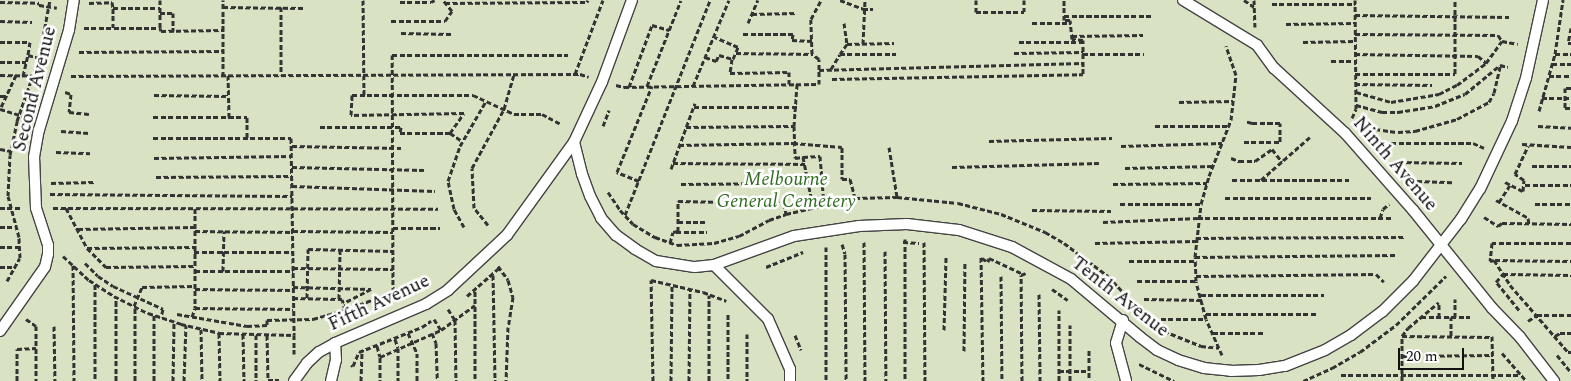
<!DOCTYPE html>
<style>
body{margin:0}
#map{position:relative;width:1571px;height:381px;overflow:hidden;background:#fffdf5;font-family:Spectral,serif}
div>[style]{position:absolute}
[style*='--x']{left:calc(var(--x)*1px);top:calc(var(--y)*1px);width:calc(var(--w)*1px);rotate:calc(var(--a)*1deg)}
.cemetery>*{inset:0;background:#d9e3c4}
.path>*{height:3px;margin-top:-1.5px;transform-origin:0;background:repeating-linear-gradient(90deg,#333 0 5px,transparent 0 7.5px)}
.roads{filter:drop-shadow(1px 0 #444) drop-shadow(-1px 0 #444) drop-shadow(0 1px #444) drop-shadow(0 -1px #444)}
.service>*{height:10px;margin:-5px;padding:0 5px;transform-origin:5px;border-radius:5px;background:#fff}
span{translate:-50% -50%;white-space:nowrap;text-align:center;line-height:1.15;-webkit-text-stroke:5px #fff;paint-order:stroke}
.street-label{font-size:19px;color:#111}
.park-label{font-size:19px;color:#2f6b1f;font-style:italic}
.scale{position:absolute;left:1398px;top:348px;width:66px;height:22px;box-sizing:border-box;border:2px solid #111;border-top:0;padding-left:6px;font-size:15px;line-height:18px;white-space:nowrap;color:#111;-webkit-text-stroke:4px #fff;paint-order:stroke}
</style>
<div id="map">
<div class="cemetery">
<div style="clip-path:polygon(0 0,1571px 0,1571px 381px,0 381px)"></div>
</div>
<div class="path">
<div style="--x:160;--y:0;--w:28;--a:90"></div>
<div style="--x:363;--y:0;--w:95;--a:89.4"></div>
<div style="--x:840;--y:0;--w:25;--a:21"></div>
<div style="--x:863;--y:9;--w:10;--a:0"></div>
<div style="--x:976;--y:0;--w:12;--a:90"></div>
<div style="--x:976;--y:12;--w:48;--a:0"></div>
<div style="--x:1024;--y:12;--w:12;--a:-90"></div>
<div style="--x:1244;--y:0;--w:12;--a:35"></div>
<div style="--x:1254;--y:0;--w:27;--a:88"></div>
<div style="--x:0;--y:2;--w:39;--a:1"></div>
<div style="--x:39;--y:3;--w:2;--a:90"></div>
<div style="--x:39;--y:5;--w:18;--a:9"></div>
<div style="--x:400;--y:2;--w:31;--a:0"></div>
<div style="--x:431;--y:2;--w:4;--a:-27"></div>
<div style="--x:89;--y:3;--w:23;--a:-2"></div>
<div style="--x:112;--y:2;--w:6;--a:81"></div>
<div style="--x:445;--y:3;--w:142;--a:-0.4"></div>
<div style="--x:587;--y:2;--w:2;--a:-63"></div>
<div style="--x:1272;--y:4;--w:83;--a:0"></div>
<div style="--x:223;--y:7;--w:82;--a:0.7"></div>
<div style="--x:281;--y:7;--w:68;--a:90"></div>
<div style="--x:160;--y:13;--w:13;--a:0"></div>
<div style="--x:173;--y:13;--w:18;--a:90"></div>
<div style="--x:752;--y:14;--w:45;--a:-1.3"></div>
<div style="--x:1355;--y:15;--w:154;--a:0.7"></div>
<div style="--x:1064;--y:16;--w:89;--a:0"></div>
<div style="--x:0;--y:21;--w:32;--a:2"></div>
<div style="--x:391;--y:21;--w:54;--a:0"></div>
<div style="--x:445;--y:21;--w:12;--a:-55"></div>
<div style="--x:452;--y:11;--w:14;--a:-129"></div>
<div style="--x:748;--y:23;--w:25;--a:-67"></div>
<div style="--x:844;--y:23;--w:21;--a:82"></div>
<div style="--x:847;--y:44;--w:47;--a:-1.2"></div>
<div style="--x:1032;--y:23;--w:38;--a:0"></div>
<div style="--x:1286;--y:24;--w:69;--a:-0.8"></div>
<div style="--x:84;--y:28;--w:76;--a:0"></div>
<div style="--x:160;--y:28;--w:3;--a:72"></div>
<div style="--x:161;--y:31;--w:62;--a:-0.9"></div>
<div style="--x:113;--y:28;--w:20;--a:-90"></div>
<div style="--x:113;--y:8;--w:47;--a:0"></div>
<div style="--x:1571;--y:28;--w:15;--a:101"></div>
<div style="--x:1568;--y:43;--w:3;--a:0"></div>
<div style="--x:401;--y:33;--w:50;--a:1.1"></div>
<div style="--x:743;--y:34;--w:50;--a:0"></div>
<div style="--x:793;--y:34;--w:6;--a:99"></div>
<div style="--x:792;--y:40;--w:20;--a:3"></div>
<div style="--x:1355;--y:34;--w:143;--a:0.4"></div>
<div style="--x:1498;--y:35;--w:7;--a:56"></div>
<div style="--x:1502;--y:41;--w:16;--a:11"></div>
<div style="--x:1072;--y:36;--w:71;--a:-0.8"></div>
<div style="--x:0;--y:42;--w:30;--a:0"></div>
<div style="--x:30;--y:42;--w:13;--a:99"></div>
<div style="--x:28;--y:55;--w:11;--a:15"></div>
<div style="--x:1019;--y:42;--w:64;--a:0"></div>
<div style="--x:1303;--y:42;--w:52;--a:-1.1"></div>
<div style="--x:847;--y:44;--w:12;--a:125"></div>
<div style="--x:840;--y:54;--w:56;--a:0"></div>
<div style="--x:863;--y:44;--w:44;--a:-87.4"></div>
<div style="--x:79;--y:52;--w:144;--a:-0.4"></div>
<div style="--x:736;--y:53;--w:76;--a:0.8"></div>
<div style="--x:1014;--y:53;--w:69;--a:-0.8"></div>
<div style="--x:1083;--y:54;--w:61;--a:0"></div>
<div style="--x:1355;--y:54;--w:123;--a:0.9"></div>
<div style="--x:1478;--y:56;--w:11;--a:41"></div>
<div style="--x:1486;--y:63;--w:27;--a:-54"></div>
<div style="--x:1555;--y:54;--w:16;--a:0"></div>
<div style="--x:705;--y:57;--w:12;--a:20"></div>
<div style="--x:716;--y:61;--w:7;--a:-63"></div>
<div style="--x:719;--y:55;--w:15;--a:16"></div>
<div style="--x:733;--y:59;--w:13;--a:-67"></div>
<div style="--x:738;--y:47;--w:25;--a:-157"></div>
<div style="--x:732;--y:59;--w:14;--a:98"></div>
<div style="--x:730;--y:73;--w:59;--a:-1"></div>
<div style="--x:789;--y:72;--w:12;--a:90"></div>
<div style="--x:1331;--y:61;--w:24;--a:0"></div>
<div style="--x:0;--y:62;--w:26;--a:0"></div>
<div style="--x:1552;--y:64;--w:19;--a:0"></div>
<div style="--x:831;--y:69;--w:17;--a:-59"></div>
<div style="--x:819;--y:70;--w:264;--a:-1.5"></div>
<div style="--x:575;--y:74;--w:79;--a:-69.3"></div>
<div style="--x:1355;--y:74;--w:100;--a:0"></div>
<div style="--x:1455;--y:74;--w:74;--a:-90"></div>
<div style="--x:0;--y:75;--w:39;--a:1"></div>
<div style="--x:16;--y:75;--w:38;--a:115"></div>
<div style="--x:0;--y:109;--w:27;--a:17"></div>
<div style="--x:228;--y:75;--w:42;--a:88.6"></div>
<div style="--x:229;--y:117;--w:18;--a:0"></div>
<div style="--x:247;--y:117;--w:21;--a:90"></div>
<div style="--x:23;--y:76;--w:22;--a:-77"></div>
<div style="--x:71;--y:76;--w:509;--a:-0.23"></div>
<div style="--x:580;--y:74;--w:9;--a:18"></div>
<div style="--x:223;--y:76;--w:76;--a:-90"></div>
<div style="--x:1549;--y:76;--w:22;--a:0"></div>
<div style="--x:832;--y:79;--w:251;--a:-1.1"></div>
<div style="--x:1083;--y:74;--w:34;--a:-90"></div>
<div style="--x:1083;--y:40;--w:11;--a:-175"></div>
<div style="--x:1072;--y:39;--w:19;--a:-96"></div>
<div style="--x:1070;--y:20;--w:6;--a:180"></div>
<div style="--x:1064;--y:20;--w:20;--a:-90"></div>
<div style="--x:797;--y:84;--w:42;--a:94.1"></div>
<div style="--x:794;--y:126;--w:32;--a:88"></div>
<div style="--x:795;--y:158;--w:8;--a:-7"></div>
<div style="--x:803;--y:157;--w:51;--a:78.7"></div>
<div style="--x:1355;--y:84;--w:77;--a:0.7"></div>
<div style="--x:616;--y:85;--w:8;--a:14"></div>
<div style="--x:624;--y:87;--w:195;--a:-0.9"></div>
<div style="--x:819;--y:84;--w:25;--a:-90"></div>
<div style="--x:819;--y:59;--w:9;--a:-144"></div>
<div style="--x:812;--y:54;--w:35;--a:-92"></div>
<div style="--x:811;--y:19;--w:21;--a:-62"></div>
<div style="--x:647;--y:86;--w:92;--a:-68.4"></div>
<div style="--x:693;--y:86;--w:93;--a:-67.3"></div>
<div style="--x:629;--y:87;--w:66;--a:-69.6"></div>
<div style="--x:652;--y:25;--w:18;--a:16"></div>
<div style="--x:1571;--y:88;--w:6;--a:180"></div>
<div style="--x:1565;--y:88;--w:20;--a:90"></div>
<div style="--x:1565;--y:108;--w:6;--a:0"></div>
<div style="--x:65;--y:92;--w:6;--a:18"></div>
<div style="--x:71;--y:94;--w:18;--a:96"></div>
<div style="--x:69;--y:112;--w:20;--a:6"></div>
<div style="--x:1356;--y:92;--w:36;--a:16"></div>
<div style="--x:1391;--y:102;--w:49;--a:-9.5"></div>
<div style="--x:1439;--y:94;--w:20;--a:-27"></div>
<div style="--x:1457;--y:85;--w:36;--a:-37"></div>
<div style="--x:154;--y:95;--w:74;--a:0.8"></div>
<div style="--x:0;--y:96;--w:6;--a:0"></div>
<div style="--x:1542;--y:98;--w:29;--a:0"></div>
<div style="--x:1179;--y:102;--w:54;--a:-1.1"></div>
<div style="--x:1356;--y:105;--w:27;--a:15"></div>
<div style="--x:1382;--y:112;--w:16;--a:0"></div>
<div style="--x:1398;--y:112;--w:37;--a:-9"></div>
<div style="--x:1435;--y:106;--w:32;--a:-22"></div>
<div style="--x:1465;--y:94;--w:45;--a:-39.6"></div>
<div style="--x:1500;--y:65;--w:8;--a:14"></div>
<div style="--x:694;--y:107;--w:103;--a:0"></div>
<div style="--x:1539;--y:111;--w:59;--a:-74.3"></div>
<div style="--x:1555;--y:54;--w:55;--a:-81.6"></div>
<div style="--x:464;--y:113;--w:113;--a:179"></div>
<div style="--x:351;--y:115;--w:20;--a:-87"></div>
<div style="--x:352;--y:95;--w:121;--a:0"></div>
<div style="--x:473;--y:95;--w:45;--a:24.9"></div>
<div style="--x:514;--y:114;--w:28;--a:0"></div>
<div style="--x:542;--y:114;--w:21;--a:28"></div>
<div style="--x:153;--y:117;--w:76;--a:0"></div>
<div style="--x:1352;--y:118;--w:10;--a:-66"></div>
<div style="--x:1356;--y:109;--w:109;--a:-90.5"></div>
<div style="--x:603;--y:126;--w:17;--a:-69"></div>
<div style="--x:1155;--y:126;--w:74;--a:0"></div>
<div style="--x:1538;--y:126;--w:33;--a:3"></div>
<div style="--x:320;--y:127;--w:81;--a:0"></div>
<div style="--x:401;--y:127;--w:6;--a:99"></div>
<div style="--x:400;--y:133;--w:50;--a:0"></div>
<div style="--x:450;--y:133;--w:24;--a:-55"></div>
<div style="--x:686;--y:127;--w:108;--a:-0.5"></div>
<div style="--x:1368;--y:128;--w:30;--a:8"></div>
<div style="--x:1398;--y:132;--w:17;--a:-3"></div>
<div style="--x:1415;--y:131;--w:44;--a:-15.9"></div>
<div style="--x:1457;--y:119;--w:36;--a:-28"></div>
<div style="--x:1489;--y:102;--w:10;--a:-61"></div>
<div style="--x:1494;--y:93;--w:28;--a:-77"></div>
<div style="--x:61;--y:131;--w:28;--a:4"></div>
<div style="--x:450;--y:133;--w:14;--a:34"></div>
<div style="--x:153;--y:138;--w:138;--a:0"></div>
<div style="--x:291;--y:138;--w:197;--a:89.1"></div>
<div style="--x:989;--y:141;--w:123;--a:-1.4"></div>
<div style="--x:1244;--y:142;--w:36;--a:0"></div>
<div style="--x:1280;--y:142;--w:19;--a:-90"></div>
<div style="--x:1280;--y:123;--w:28;--a:180"></div>
<div style="--x:1252;--y:123;--w:7;--a:-164"></div>
<div style="--x:1522;--y:144;--w:49;--a:3.5"></div>
<div style="--x:679;--y:145;--w:114;--a:-1"></div>
<div style="--x:793;--y:143;--w:49;--a:4.7"></div>
<div style="--x:842;--y:147;--w:32;--a:90"></div>
<div style="--x:842;--y:179;--w:8;--a:0"></div>
<div style="--x:850;--y:179;--w:20;--a:75"></div>
<div style="--x:292;--y:146;--w:109;--a:1.1"></div>
<div style="--x:1121;--y:146;--w:101;--a:-1.7"></div>
<div style="--x:889;--y:147;--w:51;--a:80.9"></div>
<div style="--x:0;--y:149;--w:11;--a:10"></div>
<div style="--x:1382;--y:151;--w:12;--a:-42"></div>
<div style="--x:1391;--y:143;--w:82;--a:0"></div>
<div style="--x:1473;--y:143;--w:12;--a:24"></div>
<div style="--x:56;--y:152;--w:34;--a:2"></div>
<div style="--x:803;--y:157;--w:17;--a:-3"></div>
<div style="--x:820;--y:156;--w:49;--a:85.3"></div>
<div style="--x:154;--y:158;--w:138;--a:-0.8"></div>
<div style="--x:1231;--y:158;--w:9;--a:21"></div>
<div style="--x:1239;--y:161;--w:16;--a:0"></div>
<div style="--x:1255;--y:161;--w:21;--a:-35"></div>
<div style="--x:1272;--y:149;--w:16;--a:52"></div>
<div style="--x:673;--y:163;--w:132;--a:0.4"></div>
<div style="--x:1394;--y:166;--w:6;--a:-39"></div>
<div style="--x:1399;--y:162;--w:63;--a:0.9"></div>
<div style="--x:1532;--y:166;--w:39;--a:0"></div>
<div style="--x:292;--y:167;--w:132;--a:1.3"></div>
<div style="--x:952;--y:167;--w:147;--a:-1.6"></div>
<div style="--x:1125;--y:168;--w:88;--a:-1.3"></div>
<div style="--x:671;--y:169;--w:70;--a:-70"></div>
<div style="--x:156;--y:177;--w:136;--a:-0.4"></div>
<div style="--x:1232;--y:180;--w:117;--a:0"></div>
<div style="--x:1261;--y:180;--w:65;--a:-41.3"></div>
<div style="--x:639;--y:181;--w:24;--a:-158"></div>
<div style="--x:617;--y:172;--w:93;--a:-67.9"></div>
<div style="--x:1505;--y:182;--w:20;--a:27"></div>
<div style="--x:1523;--y:191;--w:11;--a:-85"></div>
<div style="--x:1524;--y:180;--w:11;--a:-146"></div>
<div style="--x:1515;--y:174;--w:31;--a:-65"></div>
<div style="--x:51;--y:183;--w:44;--a:-1.3"></div>
<div style="--x:681;--y:184;--w:127;--a:-0.5"></div>
<div style="--x:1113;--y:184;--w:94;--a:-0.6"></div>
<div style="--x:1525;--y:185;--w:46;--a:0"></div>
<div style="--x:292;--y:186;--w:143;--a:2"></div>
<div style="--x:1412;--y:186;--w:7;--a:-45"></div>
<div style="--x:1417;--y:181;--w:35;--a:2"></div>
<div style="--x:608;--y:192;--w:22;--a:56"></div>
<div style="--x:620;--y:210;--w:19;--a:47"></div>
<div style="--x:633;--y:224;--w:26;--a:31"></div>
<div style="--x:655;--y:237;--w:23;--a:20"></div>
<div style="--x:677;--y:245;--w:37;--a:-3"></div>
<div style="--x:714;--y:243;--w:26;--a:-16"></div>
<div style="--x:739;--y:236;--w:34;--a:-28"></div>
<div style="--x:769;--y:220;--w:18;--a:-19"></div>
<div style="--x:786;--y:214;--w:71;--a:-13.1"></div>
<div style="--x:855;--y:198;--w:42;--a:-1.4"></div>
<div style="--x:897;--y:197;--w:61;--a:5.6"></div>
<div style="--x:958;--y:203;--w:44;--a:14.3"></div>
<div style="--x:1001;--y:214;--w:48;--a:22.2"></div>
<div style="--x:1045;--y:232;--w:22;--a:30"></div>
<div style="--x:1064;--y:243;--w:55;--a:36.9"></div>
<div style="--x:1108;--y:276;--w:42;--a:46.9"></div>
<div style="--x:1137;--y:307;--w:36;--a:42"></div>
<div style="--x:1164;--y:331;--w:40;--a:22"></div>
<div style="--x:1201;--y:346;--w:18;--a:6"></div>
<div style="--x:50;--y:194;--w:242;--a:0.5"></div>
<div style="--x:1225;--y:198;--w:146;--a:0"></div>
<div style="--x:1496;--y:200;--w:37;--a:29"></div>
<div style="--x:1528;--y:218;--w:6;--a:81"></div>
<div style="--x:1499;--y:202;--w:20;--a:-57"></div>
<div style="--x:1120;--y:204;--w:81;--a:0"></div>
<div style="--x:1535;--y:204;--w:36;--a:0"></div>
<div style="--x:0;--y:208;--w:22;--a:0"></div>
<div style="--x:53;--y:208;--w:385;--a:0.1"></div>
<div style="--x:66;--y:208;--w:45;--a:62.3"></div>
<div style="--x:87;--y:248;--w:27;--a:45"></div>
<div style="--x:106;--y:267;--w:89;--a:-0.6"></div>
<div style="--x:195;--y:208;--w:100;--a:90"></div>
<div style="--x:195;--y:308;--w:98;--a:0.6"></div>
<div style="--x:1032;--y:210;--w:79;--a:0.7"></div>
<div style="--x:625;--y:215;--w:231;--a:-68.4"></div>
<div style="--x:1484;--y:217;--w:17;--a:33"></div>
<div style="--x:1498;--y:226;--w:5;--a:-37"></div>
<div style="--x:1502;--y:223;--w:69;--a:0.8"></div>
<div style="--x:1380;--y:218;--w:9;--a:-72"></div>
<div style="--x:1383;--y:209;--w:8;--a:-40"></div>
<div style="--x:678;--y:222;--w:28;--a:0"></div>
<div style="--x:1103;--y:222;--w:95;--a:-2.4"></div>
<div style="--x:1198;--y:218;--w:193;--a:0"></div>
<div style="--x:488;--y:225;--w:22;--a:-129"></div>
<div style="--x:474;--y:208;--w:40;--a:-92.9"></div>
<div style="--x:472;--y:168;--w:67;--a:-61.5"></div>
<div style="--x:504;--y:109;--w:36;--a:-74"></div>
<div style="--x:0;--y:227;--w:16;--a:0"></div>
<div style="--x:464;--y:227;--w:21;--a:-119"></div>
<div style="--x:454;--y:209;--w:29;--a:-102"></div>
<div style="--x:448;--y:181;--w:37;--a:-71"></div>
<div style="--x:460;--y:146;--w:52;--a:-60"></div>
<div style="--x:393;--y:228;--w:47;--a:0"></div>
<div style="--x:78;--y:229;--w:116;--a:-1"></div>
<div style="--x:195;--y:231;--w:98;--a:0.6"></div>
<div style="--x:293;--y:231;--w:100;--a:0.6"></div>
<div style="--x:676;--y:232;--w:31;--a:0"></div>
<div style="--x:1196;--y:238;--w:210;--a:-0.3"></div>
<div style="--x:905;--y:239;--w:142;--a:90"></div>
<div style="--x:864;--y:242;--w:139;--a:89.6"></div>
<div style="--x:903;--y:242;--w:16;--a:4"></div>
<div style="--x:924;--y:242;--w:139;--a:89.6"></div>
<div style="--x:670;--y:243;--w:11;--a:-75"></div>
<div style="--x:673;--y:232;--w:5;--a:-11"></div>
<div style="--x:678;--y:231;--w:30;--a:-90"></div>
<div style="--x:678;--y:201;--w:106;--a:1.1"></div>
<div style="--x:784;--y:203;--w:11;--a:80"></div>
<div style="--x:1095;--y:243;--w:101;--a:-1.1"></div>
<div style="--x:1571;--y:243;--w:79;--a:180"></div>
<div style="--x:1492;--y:243;--w:18;--a:96"></div>
<div style="--x:1490;--y:261;--w:4;--a:-14"></div>
<div style="--x:1494;--y:260;--w:30;--a:57"></div>
<div style="--x:1510;--y:285;--w:89;--a:49.1"></div>
<div style="--x:1568;--y:352;--w:3;--a:0"></div>
<div style="--x:842;--y:244;--w:10;--a:73"></div>
<div style="--x:845;--y:254;--w:127;--a:89.5"></div>
<div style="--x:0;--y:247;--w:20;--a:0"></div>
<div style="--x:826;--y:247;--w:134;--a:90"></div>
<div style="--x:87;--y:248;--w:107;--a:-0.5"></div>
<div style="--x:885;--y:251;--w:130;--a:89.6"></div>
<div style="--x:194;--y:252;--w:99;--a:0"></div>
<div style="--x:63;--y:256;--w:35;--a:43"></div>
<div style="--x:89;--y:280;--w:30;--a:33"></div>
<div style="--x:114;--y:296;--w:38;--a:27"></div>
<div style="--x:148;--y:313;--w:35;--a:18"></div>
<div style="--x:181;--y:324;--w:39;--a:13"></div>
<div style="--x:219;--y:333;--w:75;--a:1.5"></div>
<div style="--x:294;--y:335;--w:19;--a:90"></div>
<div style="--x:981;--y:257;--w:124;--a:89.1"></div>
<div style="--x:1195;--y:257;--w:200;--a:-0.6"></div>
<div style="--x:982;--y:258;--w:7;--a:34"></div>
<div style="--x:988;--y:262;--w:4;--a:-76"></div>
<div style="--x:989;--y:258;--w:38;--a:25"></div>
<div style="--x:1495;--y:260;--w:76;--a:0.8"></div>
<div style="--x:1129;--y:261;--w:66;--a:0"></div>
<div style="--x:85;--y:263;--w:18;--a:45"></div>
<div style="--x:98;--y:276;--w:18;--a:34"></div>
<div style="--x:113;--y:286;--w:55;--a:24.7"></div>
<div style="--x:163;--y:309;--w:8;--a:104"></div>
<div style="--x:73;--y:265;--w:116;--a:89.5"></div>
<div style="--x:498;--y:266;--w:17;--a:54"></div>
<div style="--x:508;--y:280;--w:18;--a:74"></div>
<div style="--x:513;--y:297;--w:30;--a:99"></div>
<div style="--x:508;--y:327;--w:54;--a:92.1"></div>
<div style="--x:0;--y:267;--w:16;--a:0"></div>
<div style="--x:766;--y:267;--w:40;--a:-22"></div>
<div style="--x:293;--y:268;--w:100;--a:0.6"></div>
<div style="--x:195;--y:271;--w:98;--a:0"></div>
<div style="--x:223;--y:271;--w:40;--a:-88.6"></div>
<div style="--x:493;--y:275;--w:106;--a:88.9"></div>
<div style="--x:1001;--y:276;--w:105;--a:89.5"></div>
<div style="--x:1196;--y:276;--w:180;--a:-0.6"></div>
<div style="--x:1376;--y:274;--w:11;--a:45"></div>
<div style="--x:7;--y:281;--w:26;--a:-61"></div>
<div style="--x:20;--y:258;--w:21;--a:-93"></div>
<div style="--x:19;--y:237;--w:42;--a:-105"></div>
<div style="--x:8;--y:196;--w:41;--a:-87.2"></div>
<div style="--x:10;--y:155;--w:35;--a:-78"></div>
<div style="--x:17;--y:121;--w:67;--a:-70.8"></div>
<div style="--x:39;--y:58;--w:59;--a:-79.3"></div>
<div style="--x:1137;--y:281;--w:59;--a:0"></div>
<div style="--x:95;--y:284;--w:97;--a:90"></div>
<div style="--x:293;--y:287;--w:78;--a:1.5"></div>
<div style="--x:371;--y:289;--w:31;--a:153"></div>
<div style="--x:195;--y:289;--w:98;--a:0.6"></div>
<div style="--x:1052;--y:289;--w:19;--a:35"></div>
<div style="--x:475;--y:291;--w:90;--a:90"></div>
<div style="--x:1039;--y:294;--w:87;--a:89.3"></div>
<div style="--x:1201;--y:295;--w:123;--a:0"></div>
<div style="--x:467;--y:296;--w:43;--a:-41.2"></div>
<div style="--x:293;--y:298;--w:46;--a:1.2"></div>
<div style="--x:307;--y:298;--w:49;--a:-88.8"></div>
<div style="--x:308;--y:249;--w:85;--a:1.3"></div>
<div style="--x:1144;--y:299;--w:59;--a:1"></div>
<div style="--x:134;--y:306;--w:21;--a:-67"></div>
<div style="--x:142;--y:287;--w:53;--a:-1.1"></div>
<div style="--x:448;--y:309;--w:13;--a:58"></div>
<div style="--x:455;--y:320;--w:61;--a:89.1"></div>
<div style="--x:345;--y:310;--w:51;--a:-20.6"></div>
<div style="--x:393;--y:292;--w:237;--a:-90.2"></div>
<div style="--x:392;--y:55;--w:176;--a:0"></div>
<div style="--x:1519;--y:310;--w:36;--a:-129"></div>
<div style="--x:1496;--y:282;--w:11;--a:-49"></div>
<div style="--x:1503;--y:274;--w:68;--a:0.8"></div>
<div style="--x:177;--y:314;--w:71;--a:9.7"></div>
<div style="--x:247;--y:326;--w:20;--a:-3"></div>
<div style="--x:267;--y:325;--w:5;--a:-90"></div>
<div style="--x:267;--y:320;--w:46;--a:-1.2"></div>
<div style="--x:313;--y:319;--w:33;--a:-16"></div>
<div style="--x:345;--y:310;--w:11;--a:-105"></div>
<div style="--x:342;--y:299;--w:3;--a:180"></div>
<div style="--x:339;--y:299;--w:49;--a:-88.8"></div>
<div style="--x:728;--y:314;--w:67;--a:90"></div>
<div style="--x:1206;--y:314;--w:111;--a:0"></div>
<div style="--x:192;--y:317;--w:9;--a:-72"></div>
<div style="--x:1421;--y:317;--w:49;--a:0"></div>
<div style="--x:1439;--y:317;--w:14;--a:-90"></div>
<div style="--x:1455;--y:317;--w:18;--a:-90"></div>
<div style="--x:26;--y:319;--w:12;--a:35"></div>
<div style="--x:36;--y:326;--w:55;--a:90"></div>
<div style="--x:434;--y:319;--w:13;--a:58"></div>
<div style="--x:441;--y:330;--w:42;--a:-36.3"></div>
<div style="--x:1161;--y:319;--w:45;--a:0"></div>
<div style="--x:1528;--y:321;--w:11;--a:-34"></div>
<div style="--x:1537;--y:315;--w:34;--a:0"></div>
<div style="--x:54;--y:326;--w:55;--a:89"></div>
<div style="--x:201;--y:329;--w:52;--a:88.9"></div>
<div style="--x:944;--y:330;--w:73;--a:-88.4"></div>
<div style="--x:219;--y:333;--w:48;--a:88.8"></div>
<div style="--x:408;--y:333;--w:22;--a:66"></div>
<div style="--x:417;--y:353;--w:28;--a:90"></div>
<div style="--x:432;--y:333;--w:11;--a:68"></div>
<div style="--x:436;--y:343;--w:38;--a:88"></div>
<div style="--x:1213;--y:333;--w:50;--a:0"></div>
<div style="--x:243;--y:334;--w:47;--a:88.8"></div>
<div style="--x:747;--y:334;--w:47;--a:90"></div>
<div style="--x:256;--y:335;--w:46;--a:90"></div>
<div style="--x:267;--y:335;--w:45;--a:88.7"></div>
<div style="--x:268;--y:380;--w:11;--a:0"></div>
<div style="--x:795;--y:335;--w:16;--a:68"></div>
<div style="--x:1402;--y:336;--w:10;--a:-53"></div>
<div style="--x:1408;--y:328;--w:40;--a:-40"></div>
<div style="--x:1451;--y:336;--w:19;--a:-90"></div>
<div style="--x:1492;--y:336;--w:45;--a:88.7"></div>
<div style="--x:1555;--y:336;--w:6;--a:-31"></div>
<div style="--x:1560;--y:333;--w:11;--a:0"></div>
<div style="--x:395;--y:339;--w:9;--a:72"></div>
<div style="--x:398;--y:348;--w:33;--a:90"></div>
<div style="--x:377;--y:346;--w:11;--a:75"></div>
<div style="--x:380;--y:357;--w:24;--a:90"></div>
<div style="--x:1089;--y:350;--w:31;--a:90"></div>
<div style="--x:964;--y:351;--w:89;--a:-89.4"></div>
<div style="--x:1502;--y:353;--w:37;--a:49"></div>
<div style="--x:1222;--y:355;--w:39;--a:-114"></div>
<div style="--x:1206;--y:319;--w:39;--a:-105"></div>
<div style="--x:1196;--y:281;--w:24;--a:-92"></div>
<div style="--x:1195;--y:257;--w:53;--a:-83.5"></div>
<div style="--x:1201;--y:204;--w:29;--a:-74"></div>
<div style="--x:1209;--y:176;--w:60;--a:-68.6"></div>
<div style="--x:1231;--y:120;--w:45;--a:-83.7"></div>
<div style="--x:1236;--y:75;--w:31;--a:-109"></div>
<div style="--x:1557;--y:355;--w:22;--a:51"></div>
<div style="--x:1402;--y:356;--w:91;--a:-0.6"></div>
<div style="--x:380;--y:357;--w:67;--a:-23.9"></div>
<div style="--x:1139;--y:364;--w:39;--a:26"></div>
<div style="--x:351;--y:365;--w:2;--a:27"></div>
<div style="--x:353;--y:366;--w:15;--a:-67"></div>
<div style="--x:359;--y:352;--w:68;--a:-21.6"></div>
<div style="--x:422;--y:327;--w:11;--a:-34"></div>
<div style="--x:1059;--y:371;--w:30;--a:0"></div>
<div style="--x:1341;--y:375;--w:180;--a:0"></div>
<div style="--x:17;--y:381;--w:32;--a:-90"></div>
<div style="--x:17;--y:349;--w:19;--a:-3"></div>
<div style="--x:116;--y:381;--w:84;--a:-90"></div>
<div style="--x:135;--y:381;--w:74;--a:-90"></div>
<div style="--x:154;--y:381;--w:66;--a:-90"></div>
<div style="--x:173;--y:381;--w:60;--a:-89"></div>
<div style="--x:184;--y:381;--w:56;--a:-88"></div>
<div style="--x:361;--y:381;--w:30;--a:-88"></div>
<div style="--x:653;--y:381;--w:101;--a:-91.1"></div>
<div style="--x:651;--y:280;--w:53;--a:13"></div>
<div style="--x:703;--y:292;--w:25;--a:21"></div>
<div style="--x:671;--y:381;--w:95;--a:-89.4"></div>
<div style="--x:689;--y:381;--w:92;--a:-89.4"></div>
<div style="--x:709;--y:381;--w:86;--a:-90"></div>
<div style="--x:1022;--y:381;--w:106;--a:-90.5"></div>
<div style="--x:1021;--y:275;--w:5;--a:-22"></div>
<div style="--x:1059;--y:381;--w:71;--a:-90"></div>
<div style="--x:1070;--y:381;--w:56;--a:-90"></div>
<div style="--x:1303;--y:381;--w:32;--a:-24"></div>
<div style="--x:1332;--y:368;--w:32;--a:-30"></div>
<div style="--x:1360;--y:352;--w:45;--a:-36.9"></div>
<div style="--x:1396;--y:325;--w:70;--a:-44.4"></div>
<div style="--x:1402;--y:381;--w:45;--a:-90"></div>
<div style="--x:1402;--y:336;--w:90;--a:0.6"></div>
</div>
<div class="roads">
<div class="service">
<div style="--x:1183;--y:0;--w:87;--a:31.3"></div>
<div style="--x:1257;--y:45;--w:29;--a:54"></div>
<div style="--x:1274;--y:68;--w:96;--a:42.5"></div>
<div style="--x:1345;--y:133;--w:103;--a:48.6"></div>
<div style="--x:1413;--y:210;--w:126;--a:51.1"></div>
<div style="--x:1492;--y:308;--w:40;--a:46"></div>
<div style="--x:1520;--y:337;--w:56;--a:52.3"></div>
<div style="--x:574;--y:142;--w:33;--a:76"></div>
<div style="--x:582;--y:174;--w:23;--a:70"></div>
<div style="--x:590;--y:196;--w:25;--a:63"></div>
<div style="--x:601;--y:218;--w:23;--a:49"></div>
<div style="--x:616;--y:235;--w:24;--a:36"></div>
<div style="--x:635;--y:249;--w:24;--a:30"></div>
<div style="--x:656;--y:261;--w:39;--a:9"></div>
<div style="--x:695;--y:267;--w:19;--a:-6"></div>
<div style="--x:714;--y:265;--w:76;--a:45"></div>
<div style="--x:768;--y:319;--w:55;--a:66.3"></div>
<div style="--x:790;--y:369;--w:12;--a:90"></div>
<div style="--x:714;--y:265;--w:85;--a:-19.9"></div>
<div style="--x:794;--y:236;--w:66;--a:-8.7"></div>
<div style="--x:859;--y:226;--w:48;--a:-2.4"></div>
<div style="--x:907;--y:224;--w:52;--a:6.6"></div>
<div style="--x:959;--y:230;--w:56;--a:17.8"></div>
<div style="--x:1012;--y:247;--w:67;--a:28.5"></div>
<div style="--x:1071;--y:279;--w:90;--a:40"></div>
<div style="--x:1140;--y:337;--w:21;--a:37"></div>
<div style="--x:1157;--y:350;--w:23;--a:25"></div>
<div style="--x:1178;--y:360;--w:27;--a:17"></div>
<div style="--x:1204;--y:368;--w:27;--a:6"></div>
<div style="--x:1231;--y:371;--w:28;--a:-2"></div>
<div style="--x:1259;--y:370;--w:26;--a:-9"></div>
<div style="--x:1285;--y:366;--w:43;--a:-21.8"></div>
<div style="--x:1325;--y:350;--w:30;--a:-30"></div>
<div style="--x:1351;--y:335;--w:39;--a:-37"></div>
<div style="--x:1382;--y:312;--w:44;--a:-45"></div>
<div style="--x:1413;--y:281;--w:78;--a:-52.3"></div>
<div style="--x:1461;--y:219;--w:36;--a:-58"></div>
<div style="--x:1480;--y:189;--w:75;--a:-64.8"></div>
<div style="--x:1512;--y:121;--w:45;--a:-72"></div>
<div style="--x:1526;--y:78;--w:80;--a:-77.7"></div>
<div style="--x:1123;--y:320;--w:24;--a:107"></div>
<div style="--x:1116;--y:343;--w:39;--a:75"></div>
<div style="--x:0;--y:331;--w:78;--a:-54.9"></div>
<div style="--x:45;--y:267;--w:13;--a:-77"></div>
<div style="--x:48;--y:254;--w:9;--a:-90"></div>
<div style="--x:48;--y:245;--w:39;--a:-108"></div>
<div style="--x:36;--y:208;--w:51;--a:-92.2"></div>
<div style="--x:34;--y:157;--w:27;--a:-80"></div>
<div style="--x:39;--y:130;--w:104;--a:-73.3"></div>
<div style="--x:69;--y:30;--w:30;--a:-81"></div>
<div style="--x:294;--y:381;--w:22;--a:-54"></div>
<div style="--x:307;--y:363;--w:16;--a:-43"></div>
<div style="--x:319;--y:352;--w:18;--a:-29"></div>
<div style="--x:335;--y:343;--w:99;--a:-23.2"></div>
<div style="--x:426;--y:304;--w:26;--a:-32"></div>
<div style="--x:448;--y:290;--w:81;--a:-43"></div>
<div style="--x:507;--y:235;--w:115;--a:-54.2"></div>
<div style="--x:574;--y:142;--w:66;--a:-65"></div>
<div style="--x:602;--y:82;--w:87;--a:-69.9"></div>
<div style="--x:331;--y:381;--w:22;--a:-77"></div>
<div style="--x:336;--y:360;--w:17;--a:-93"></div>
</div>
</div>
<div class="street-label">
<span style="left:35px;top:89px;rotate:-76deg">Second Avenue</span>
<span style="left:1395px;top:164px;rotate:49deg">Ninth Avenue</span>
<span style="left:1120px;top:297px;rotate:38deg">Tenth Avenue</span>
<span style="left:379px;top:303px;rotate:-25deg">Fifth Avenue</span>
</div>
<div class="park-label">
<span style="left:786px;top:191px">Melbourne<br>General Cemetery</span>
</div>
<div class="scale">20 m</div>
</div>
